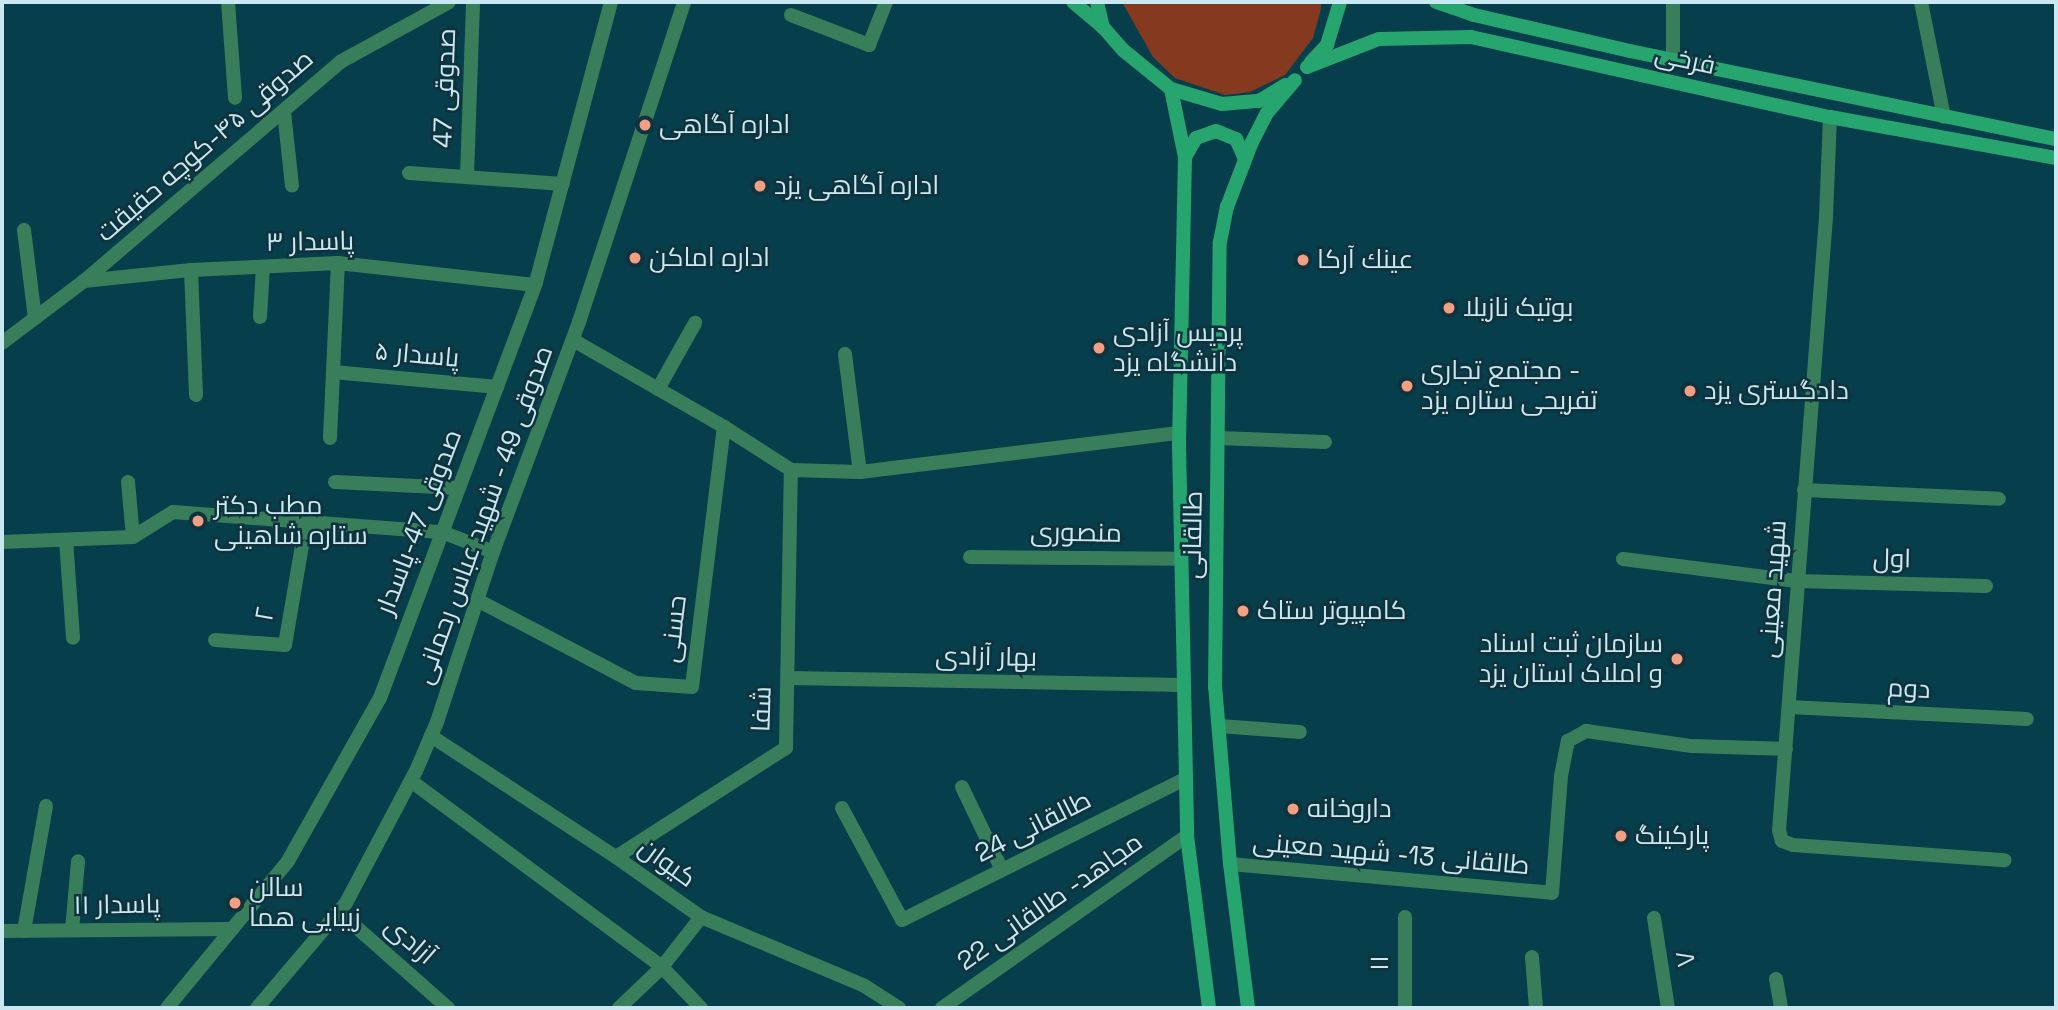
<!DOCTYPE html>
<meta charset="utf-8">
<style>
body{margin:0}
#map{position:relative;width:2058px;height:1010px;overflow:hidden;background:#063e4b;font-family:"Space Grotesk",Cairo,sans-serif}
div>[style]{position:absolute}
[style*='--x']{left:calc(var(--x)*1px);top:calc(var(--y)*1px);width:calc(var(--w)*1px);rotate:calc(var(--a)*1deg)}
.green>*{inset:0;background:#853a20}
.minor>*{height:14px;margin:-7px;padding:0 7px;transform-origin:7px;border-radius:7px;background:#397e5b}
.secondary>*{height:14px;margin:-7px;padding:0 7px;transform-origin:7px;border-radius:7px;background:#27a56e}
.dots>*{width:19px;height:19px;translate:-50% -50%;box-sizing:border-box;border:4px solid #0f323c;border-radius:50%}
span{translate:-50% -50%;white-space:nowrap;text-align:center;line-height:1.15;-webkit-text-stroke:5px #0f323c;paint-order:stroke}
.street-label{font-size:26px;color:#c8e8f2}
.poi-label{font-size:26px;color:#c8e8f2}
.left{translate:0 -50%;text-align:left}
.right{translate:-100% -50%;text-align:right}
.frame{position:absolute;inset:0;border:4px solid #c8e8f2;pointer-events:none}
</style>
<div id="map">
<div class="green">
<div style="clip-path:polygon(1122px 2px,1321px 2px,1321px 9px,1313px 38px,1285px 75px,1250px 92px,1225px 95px,1175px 78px,1153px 57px)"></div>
</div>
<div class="minor">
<div style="--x:228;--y:2;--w:96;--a:85.8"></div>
<div style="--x:1673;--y:2;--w:58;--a:90"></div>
<div style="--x:1921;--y:2;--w:117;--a:78.7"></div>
<div style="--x:791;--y:15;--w:84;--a:21"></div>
<div style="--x:869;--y:45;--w:46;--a:-68.4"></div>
<div style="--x:284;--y:112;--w:74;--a:83.8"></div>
<div style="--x:1830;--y:117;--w:100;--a:92.3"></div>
<div style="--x:1826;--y:217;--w:615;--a:94.38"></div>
<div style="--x:1779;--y:830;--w:11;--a:75"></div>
<div style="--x:1782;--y:841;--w:12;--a:20"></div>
<div style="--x:1793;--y:845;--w:212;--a:4.1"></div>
<div style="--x:409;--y:173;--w:154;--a:4.1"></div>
<div style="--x:467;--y:176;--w:174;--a:-88"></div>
<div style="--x:24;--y:230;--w:89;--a:82.9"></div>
<div style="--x:191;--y:270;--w:125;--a:87.7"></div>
<div style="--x:84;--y:281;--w:108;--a:-5.9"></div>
<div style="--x:191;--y:270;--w:147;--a:-2.7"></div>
<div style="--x:338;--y:263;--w:198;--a:6.4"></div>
<div style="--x:260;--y:317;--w:50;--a:-86.6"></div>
<div style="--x:573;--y:340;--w:174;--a:29.9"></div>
<div style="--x:724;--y:427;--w:80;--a:32.7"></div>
<div style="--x:791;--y:470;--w:69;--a:1.7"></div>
<div style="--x:860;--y:472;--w:321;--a:-7"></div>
<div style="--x:2;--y:343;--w:103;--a:-37.1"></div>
<div style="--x:84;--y:281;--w:337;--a:-40.5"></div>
<div style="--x:340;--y:62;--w:124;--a:-28.8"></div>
<div style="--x:845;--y:354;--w:119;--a:82.8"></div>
<div style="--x:333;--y:372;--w:165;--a:5.2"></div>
<div style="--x:658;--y:389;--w:76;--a:-60.7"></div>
<div style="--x:330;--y:438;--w:175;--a:-87.4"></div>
<div style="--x:1218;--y:438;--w:107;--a:2.1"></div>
<div style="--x:128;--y:482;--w:55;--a:84.8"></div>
<div style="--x:335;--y:482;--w:124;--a:2.8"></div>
<div style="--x:1804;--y:490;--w:195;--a:2.6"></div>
<div style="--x:66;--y:540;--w:98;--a:85.9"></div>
<div style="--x:2;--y:542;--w:131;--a:-2.2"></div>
<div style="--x:133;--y:537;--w:47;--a:-32"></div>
<div style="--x:173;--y:512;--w:270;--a:4.3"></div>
<div style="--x:442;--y:532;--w:55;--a:21.4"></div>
<div style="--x:970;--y:557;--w:211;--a:0.5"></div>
<div style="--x:1623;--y:559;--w:175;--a:7.2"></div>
<div style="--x:1797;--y:581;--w:189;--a:1.5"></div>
<div style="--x:477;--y:600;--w:179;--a:27.6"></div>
<div style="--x:636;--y:683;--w:56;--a:4.1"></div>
<div style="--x:692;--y:687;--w:262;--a:-83"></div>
<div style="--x:215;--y:640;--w:70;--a:4.1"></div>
<div style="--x:285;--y:645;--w:125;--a:-80.3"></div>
<div style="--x:788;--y:678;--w:395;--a:1"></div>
<div style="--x:1789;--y:707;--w:238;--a:2.9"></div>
<div style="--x:1219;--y:726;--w:81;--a:4.2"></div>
<div style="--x:431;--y:736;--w:221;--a:33.2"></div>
<div style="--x:616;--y:857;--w:104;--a:35.2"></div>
<div style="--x:701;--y:917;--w:176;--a:22.8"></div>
<div style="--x:863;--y:985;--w:43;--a:32.6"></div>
<div style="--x:411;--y:781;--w:312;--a:36.5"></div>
<div style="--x:662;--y:967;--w:57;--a:46.4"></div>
<div style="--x:962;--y:787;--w:92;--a:64.3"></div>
<div style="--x:842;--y:808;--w:127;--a:61.8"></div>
<div style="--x:902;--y:920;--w:316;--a:-26.5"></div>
<div style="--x:616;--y:857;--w:202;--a:-32.7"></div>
<div style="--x:786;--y:748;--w:278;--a:-89"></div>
<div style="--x:1230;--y:864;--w:323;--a:5.1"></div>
<div style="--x:1552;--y:893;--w:117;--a:-85.6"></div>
<div style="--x:1561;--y:776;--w:36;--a:-79"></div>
<div style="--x:1568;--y:741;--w:21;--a:-29"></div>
<div style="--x:1586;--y:731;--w:107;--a:8.1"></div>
<div style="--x:1692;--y:746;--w:94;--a:1.8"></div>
<div style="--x:338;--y:911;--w:147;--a:41.4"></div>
<div style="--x:1654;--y:918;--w:91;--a:81.2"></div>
<div style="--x:72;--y:930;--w:69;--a:-85"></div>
<div style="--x:2;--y:931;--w:230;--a:-0.5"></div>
<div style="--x:24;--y:931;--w:127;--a:-80"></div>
<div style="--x:1532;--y:957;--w:51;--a:85.5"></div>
<div style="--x:1776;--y:979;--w:29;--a:80"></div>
<div style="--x:167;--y:1008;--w:190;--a:-50.5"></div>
<div style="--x:288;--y:861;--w:187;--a:-60.6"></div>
<div style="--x:380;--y:698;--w:444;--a:-69.4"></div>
<div style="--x:536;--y:282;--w:290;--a:-75"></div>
<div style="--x:257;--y:1008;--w:138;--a:-49.7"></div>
<div style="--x:346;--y:903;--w:149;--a:-62.1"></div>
<div style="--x:416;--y:771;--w:53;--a:-66.8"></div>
<div style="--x:437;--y:722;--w:179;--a:-71.8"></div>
<div style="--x:493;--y:552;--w:246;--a:-69.5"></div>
<div style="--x:579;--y:322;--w:337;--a:-71.8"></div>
<div style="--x:619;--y:1008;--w:59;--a:-43.6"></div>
<div style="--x:662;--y:967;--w:63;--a:-52"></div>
<div style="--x:942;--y:1008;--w:299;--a:-35.1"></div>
<div style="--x:1405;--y:1008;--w:91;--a:-90"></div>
</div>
<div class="secondary">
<div style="--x:1073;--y:2;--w:39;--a:40"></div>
<div style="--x:1097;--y:2;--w:26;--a:77"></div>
<div style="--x:1103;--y:27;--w:30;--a:49"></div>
<div style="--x:1123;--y:50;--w:62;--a:39.1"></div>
<div style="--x:1171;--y:89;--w:53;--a:16.4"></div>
<div style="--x:1222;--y:104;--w:37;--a:-5"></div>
<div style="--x:1259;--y:101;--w:31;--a:-31"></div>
<div style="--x:1436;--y:2;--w:40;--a:18.9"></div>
<div style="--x:1474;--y:15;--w:160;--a:13"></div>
<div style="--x:1630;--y:51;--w:435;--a:11.7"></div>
<div style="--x:1311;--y:62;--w:23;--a:-47"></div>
<div style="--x:1327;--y:45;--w:45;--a:-73.2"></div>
<div style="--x:1307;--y:67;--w:77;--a:-21.3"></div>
<div style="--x:1379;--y:39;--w:92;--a:-1.2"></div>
<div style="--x:1471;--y:37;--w:368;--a:12.6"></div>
<div style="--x:1830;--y:117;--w:230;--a:10.3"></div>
<div style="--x:1171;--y:89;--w:69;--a:78.4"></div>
<div style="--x:1185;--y:157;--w:288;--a:91.2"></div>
<div style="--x:1179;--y:445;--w:391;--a:88.8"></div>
<div style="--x:1187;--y:836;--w:173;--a:82.7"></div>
<div style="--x:1185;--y:157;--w:22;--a:-60"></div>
<div style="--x:1196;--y:138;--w:21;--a:-19"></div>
<div style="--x:1216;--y:131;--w:22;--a:22"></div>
<div style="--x:1236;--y:139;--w:22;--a:66"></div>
<div style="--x:1248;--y:1008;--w:145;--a:-97.1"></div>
<div style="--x:1230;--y:864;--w:178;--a:-94.8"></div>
<div style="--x:1215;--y:687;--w:445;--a:-89.4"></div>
<div style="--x:1220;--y:242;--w:36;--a:-79"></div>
<div style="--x:1227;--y:207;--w:67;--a:-69.1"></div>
<div style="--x:1251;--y:144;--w:35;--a:-63"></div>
<div style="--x:1267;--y:113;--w:43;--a:-49.7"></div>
</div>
<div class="dots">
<div style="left:645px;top:125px;background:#f39f84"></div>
<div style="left:760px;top:186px;background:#f39f84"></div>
<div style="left:635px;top:258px;background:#f39f84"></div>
<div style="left:1303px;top:260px;background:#f39f84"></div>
<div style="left:1449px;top:308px;background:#f39f84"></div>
<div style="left:1099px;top:348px;background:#f39f84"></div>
<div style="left:1407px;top:386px;background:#f39f84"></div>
<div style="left:1690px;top:391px;background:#f39f84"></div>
<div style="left:198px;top:521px;background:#f39f84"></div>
<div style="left:1243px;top:611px;background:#f39f84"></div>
<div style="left:1677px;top:659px;background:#f39f84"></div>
<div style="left:1293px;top:809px;background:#f39f84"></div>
<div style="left:1621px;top:836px;background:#f39f84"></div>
<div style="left:235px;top:903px;background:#f39f84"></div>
</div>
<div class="street-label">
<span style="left:1685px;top:60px;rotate:12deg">فرخی</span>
<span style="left:445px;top:88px;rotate:-88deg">صدوقی 47</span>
<span style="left:205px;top:146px;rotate:-41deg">صدوقی ۴۵-کوچه حقیقت</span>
<span style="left:310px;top:242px;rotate:-1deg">پاسدار ۳</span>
<span style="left:417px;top:355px;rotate:5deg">پاسدار ۵</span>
<span style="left:484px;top:515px;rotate:-70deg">صدوقی 49 - شهید عباس رحمانی</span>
<span style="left:419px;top:522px;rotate:-69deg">صدوقی 47-پاسدار</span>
<span style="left:1076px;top:533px;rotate:1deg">منصوری</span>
<span style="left:1193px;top:535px;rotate:-89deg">طالقانی</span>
<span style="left:1892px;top:559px;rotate:1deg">اول</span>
<span style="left:1773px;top:589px;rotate:-86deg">شهید معینی</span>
<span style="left:265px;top:614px;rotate:-80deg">۲</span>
<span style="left:674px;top:629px;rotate:-83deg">حسنی</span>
<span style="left:986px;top:657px;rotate:1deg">بهار آزادی</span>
<span style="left:1909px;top:689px;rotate:3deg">دوم</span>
<span style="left:762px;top:709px;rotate:-88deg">شفا</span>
<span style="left:1033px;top:827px;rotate:-27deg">طالقانی 24</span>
<span style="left:1391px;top:854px;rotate:5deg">طالقانی 13- شهید معینی</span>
<span style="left:667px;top:863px;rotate:36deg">کیوان</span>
<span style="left:1050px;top:902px;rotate:-35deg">مجاهد- طالقانی 22</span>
<span style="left:117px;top:905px;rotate:-1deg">پاسدار ۱۱</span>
<span style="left:410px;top:941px;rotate:41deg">آزادی</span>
<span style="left:1685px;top:959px;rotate:81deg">۸</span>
<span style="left:1380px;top:963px;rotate:-90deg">۱۱</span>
</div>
<div class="poi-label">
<span class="left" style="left:659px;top:125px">اداره آگاهی</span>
<span class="left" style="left:774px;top:186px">اداره آگاهی یزد</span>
<span class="left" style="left:649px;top:258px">اداره اماکن</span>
<span class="left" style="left:1317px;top:260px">عينك آركا</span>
<span class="left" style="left:1463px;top:308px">بوتیک نازیلا</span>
<span class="left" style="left:1113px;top:348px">پردیس آزادی<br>دانشگاه یزد</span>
<span class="left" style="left:1421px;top:386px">مجتمع تجاری -<br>تفریحی ستاره یزد</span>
<span class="left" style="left:1704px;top:391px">دادگستری یزد</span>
<span class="left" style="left:214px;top:521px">مطب دکتر<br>ستاره شاهینی</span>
<span class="left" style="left:1257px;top:611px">کامپیوتر ستاک</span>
<span class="right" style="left:1663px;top:659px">سازمان ثبت اسناد<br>و املاک استان یزد</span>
<span class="left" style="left:1307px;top:809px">داروخانه</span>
<span class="left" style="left:1635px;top:836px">پارکینگ</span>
<span class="left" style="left:249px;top:903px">سالن<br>زیبایی هما</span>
</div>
<div class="frame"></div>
</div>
